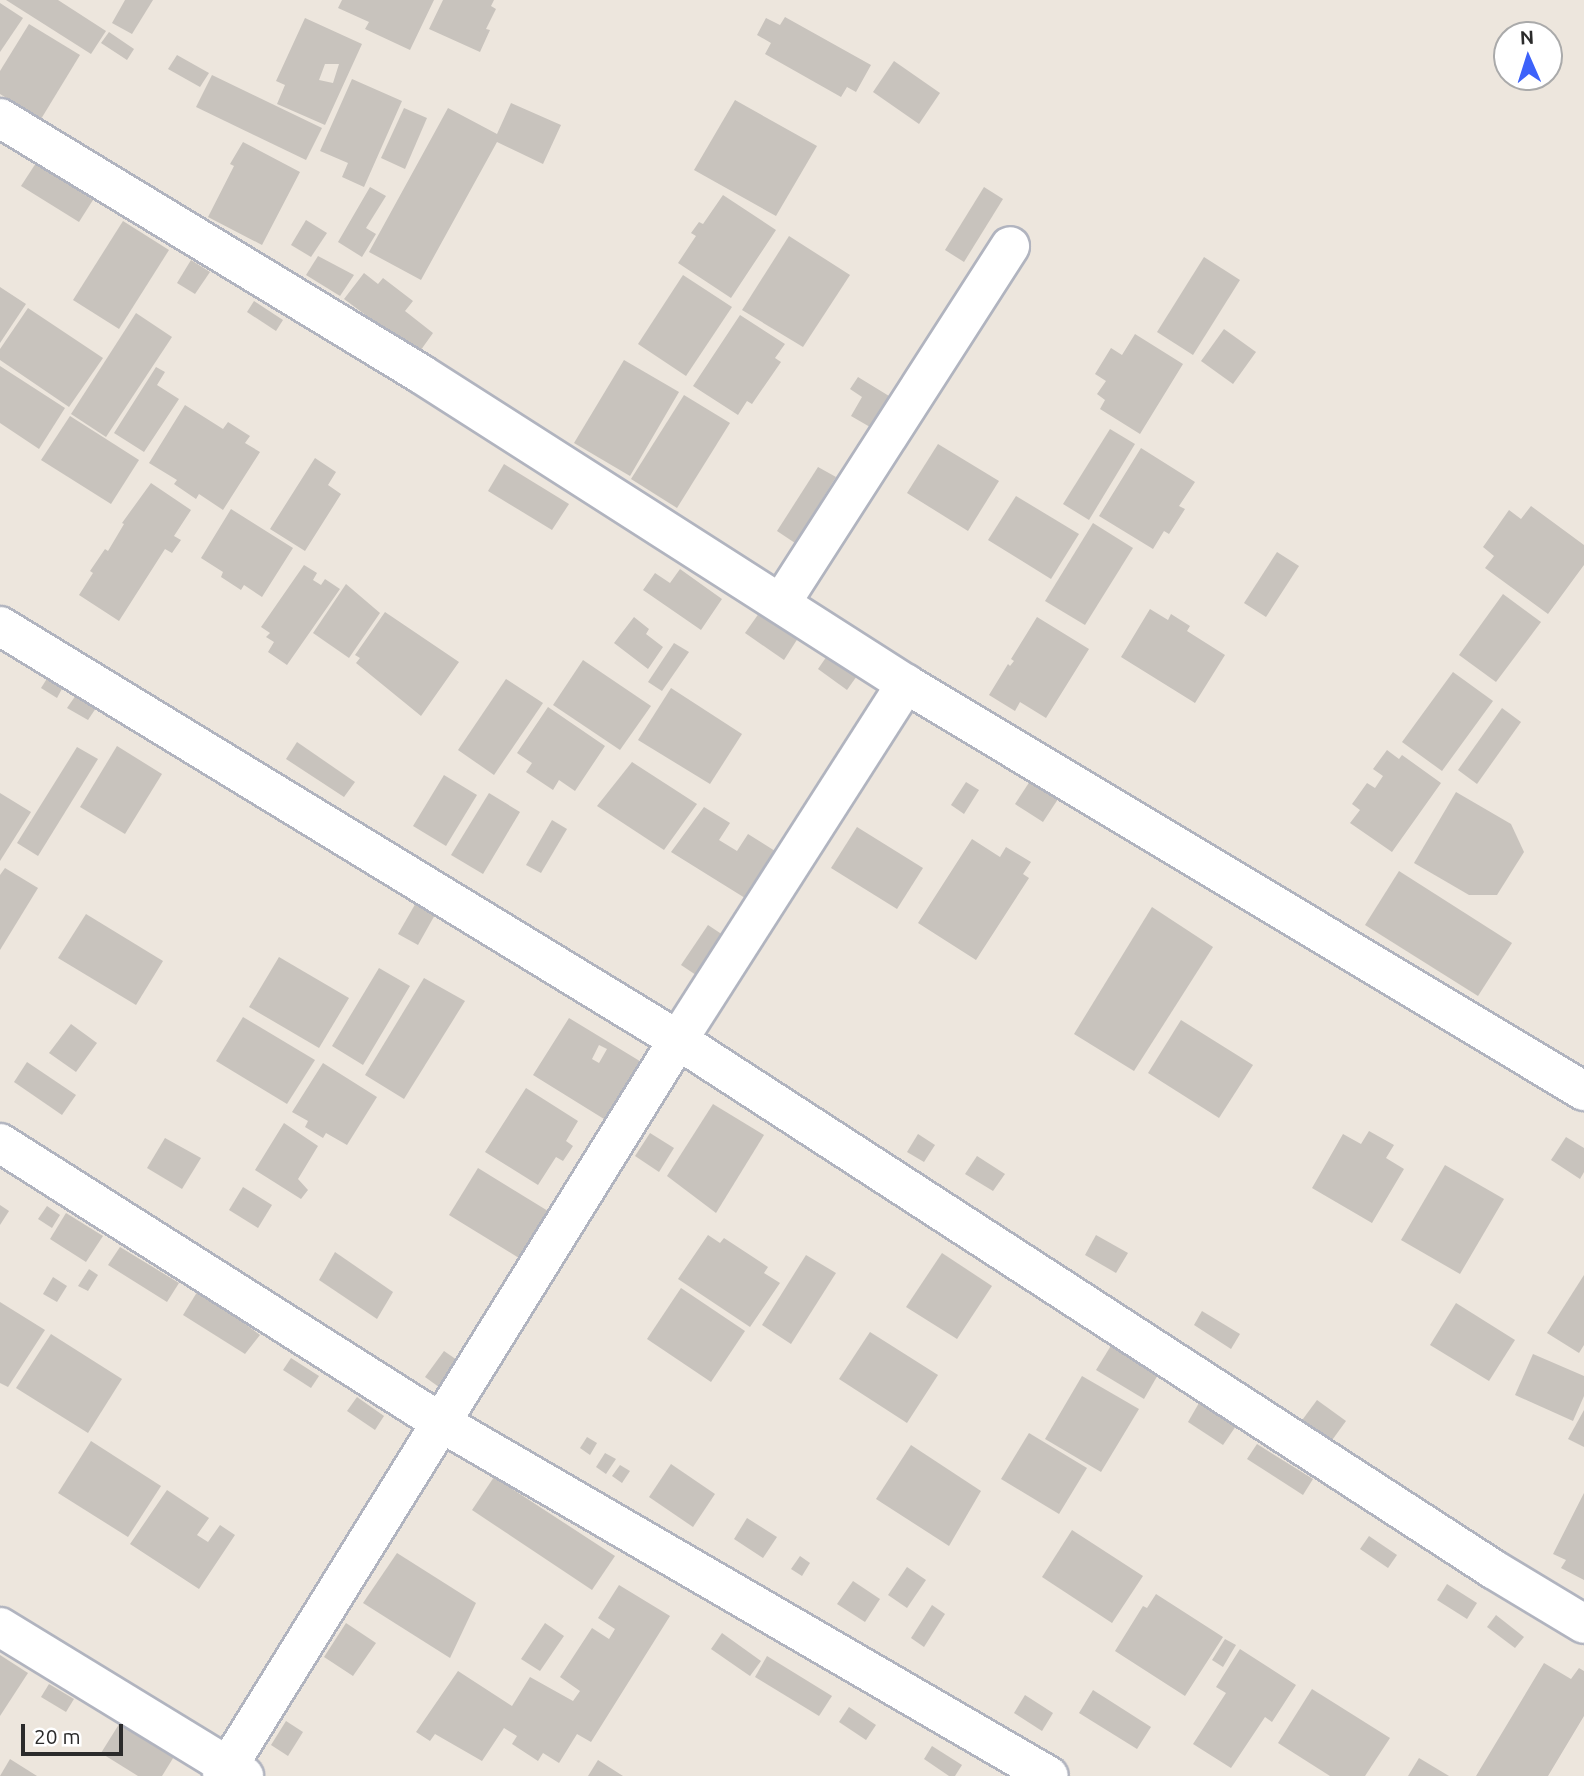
<!DOCTYPE html>
<style>
body{margin:0}
#map{position:relative;width:1584px;height:1776px;overflow:hidden;background:#ede6dd;font-family:Ubuntu,sans-serif}
div>[style]{position:absolute}
[style*='--x']{left:calc(var(--x)*1px);top:calc(var(--y)*1px);width:calc(var(--w)*1px);rotate:calc(var(--a)*1deg)}
.building>*{inset:0;background:#c8c3bd}
.roads{filter:drop-shadow(2px 0 #b1b4bf) drop-shadow(-2px 0 #b1b4bf) drop-shadow(0 2px #b1b4bf) drop-shadow(0 -2px #b1b4bf)}
.street>*{height:38px;margin:-19px;padding:0 19px;transform-origin:19px;border-radius:19px;background:#fff}
span{translate:-50% -50%;white-space:nowrap;text-align:center;line-height:1.15;-webkit-text-stroke:6px #fff;paint-order:stroke}
.north{position:absolute;left:1493px;top:21px;width:70px;height:70px;box-sizing:border-box;background:#fff;border:2px solid #aaa;border-radius:50%;rotate:357deg;font-size:19px;font-weight:700;line-height:28px;text-align:center;color:#2b2b2b}
.north::after{content:'';display:block;margin:auto;width:24px;height:32px;background:#3d62fa;clip-path:polygon(50% 0,100% 100%,50% 72%,0 100%)}
.scale{position:absolute;left:21px;top:1724px;width:102px;height:32px;box-sizing:border-box;border:4px solid #2b2b2b;border-top:0;padding-left:9px;font-size:21px;line-height:24px;white-space:nowrap;color:#2b2b2b;-webkit-text-stroke:5px #fff;paint-order:stroke}
</style>
<div id="map">
<div class="building">
<div style="clip-path:polygon(6px 0,58px 0,106px 31px,91px 54px)"></div>
<div style="clip-path:polygon(125px 0,153px 0,132px 34px,112px 23px)"></div>
<div style="clip-path:polygon(342px 0,434px 0,410px 50px,365px 29px,369px 22px,338px 8px)"></div>
<div style="clip-path:polygon(443px 0,494px 0,491px 6px,496px 9px,486px 29px,490px 30px,480px 52px,429px 29px)"></div>
<div style="clip-path:polygon(0 3px,23px 18px,0 52px)"></div>
<div style="clip-path:polygon(785px 17px,871px 65px,856px 92px,847px 87px,841px 97px,765px 54px,771px 43px,757px 35px,766px 18px,780px 25px)"></div>
<div style="clip-path:polygon(evenodd,305px 18px,362px 44px,325px 125px,277px 104px,285px 85px,276px 81px,305px 18px,325px 64px,339px 64px,333px 83px,319px 80px,325px 64px)"></div>
<div style="clip-path:polygon(29px 24px,80px 55px,41px 119px,0 94px,0 71px)"></div>
<div style="clip-path:polygon(109px 32px,134px 49px,127px 60px,101px 43px)"></div>
<div style="clip-path:polygon(177px 55px,209px 73px,200px 87px,168px 69px)"></div>
<div style="clip-path:polygon(894px 61px,940px 93px,919px 124px,873px 92px)"></div>
<div style="clip-path:polygon(212px 75px,322px 128px,306px 160px,196px 107px)"></div>
<div style="clip-path:polygon(352px 79px,402px 101px,364px 187px,342px 177px,348px 163px,320px 151px)"></div>
<div style="clip-path:polygon(735px 100px,817px 146px,776px 216px,694px 170px)"></div>
<div style="clip-path:polygon(511px 103px,561px 125px,543px 164px,497px 142px,421px 280px,369px 252px,448px 108px,497px 134px)"></div>
<div style="clip-path:polygon(404px 108px,427px 118px,405px 169px,381px 158px)"></div>
<div style="clip-path:polygon(243px 142px,300px 172px,262px 245px,208px 217px,234px 166px,230px 164px)"></div>
<div style="clip-path:polygon(36px 163px,93px 200px,79px 222px,21px 186px)"></div>
<div style="clip-path:polygon(370px 187px,386px 196px,366px 228px,376px 234px,362px 257px,338px 242px)"></div>
<div style="clip-path:polygon(984px 187px,1003px 199px,964px 262px,945px 250px)"></div>
<div style="clip-path:polygon(723px 195px,776px 230px,731px 298px,678px 263px,696px 236px,691px 233px,699px 222px,703px 224px)"></div>
<div style="clip-path:polygon(306px 220px,327px 233px,311px 257px,291px 245px)"></div>
<div style="clip-path:polygon(123px 221px,169px 250px,119px 329px,73px 300px)"></div>
<div style="clip-path:polygon(789px 236px,850px 275px,803px 347px,742px 310px)"></div>
<div style="clip-path:polygon(318px 256px,354px 275px,340px 296px,306px 275px)"></div>
<div style="clip-path:polygon(1204px 257px,1240px 280px,1193px 355px,1157px 332px)"></div>
<div style="clip-path:polygon(191px 260px,210px 272px,195px 294px,177px 283px)"></div>
<div style="clip-path:polygon(364px 273px,378px 284px,383px 278px,413px 301px,405px 311px,433px 333px,418px 354px,344px 299px)"></div>
<div style="clip-path:polygon(683px 275px,732px 307px,686px 376px,638px 344px)"></div>
<div style="clip-path:polygon(0 287px,26px 304px,0 343px)"></div>
<div style="clip-path:polygon(254px 301px,283px 320px,276px 331px,247px 312px)"></div>
<div style="clip-path:polygon(28px 308px,103px 358px,69px 407px,0 360px,0 349px)"></div>
<div style="clip-path:polygon(136px 313px,172px 337px,106px 437px,71px 414px)"></div>
<div style="clip-path:polygon(740px 315px,785px 344px,775px 358px,781px 362px,752px 404px,747px 401px,738px 415px,693px 386px)"></div>
<div style="clip-path:polygon(1224px 329px,1256px 352px,1233px 384px,1201px 361px)"></div>
<div style="clip-path:polygon(1135px 334px,1183px 364px,1140px 434px,1100px 409px,1105px 400px,1097px 394px,1106px 381px,1095px 374px,1111px 348px,1122px 355px)"></div>
<div style="clip-path:polygon(624px 360px,679px 392px,630px 476px,574px 443px)"></div>
<div style="clip-path:polygon(0 366px,65px 408px,39px 449px,0 423px)"></div>
<div style="clip-path:polygon(156px 367px,165px 372px,157px 385px,179px 399px,144px 452px,114px 433px)"></div>
<div style="clip-path:polygon(858px 377px,889px 396px,870px 427px,851px 416px,862px 397px,850px 389px)"></div>
<div style="clip-path:polygon(684px 395px,730px 423px,677px 508px,631px 479px)"></div>
<div style="clip-path:polygon(185px 405px,223px 429px,228px 422px,250px 436px,245px 443px,260px 452px,223px 510px,199px 494px,196px 499px,174px 484px,177px 480px,149px 463px)"></div>
<div style="clip-path:polygon(70px 416px,139px 460px,111px 504px,41px 460px)"></div>
<div style="clip-path:polygon(1110px 429px,1135px 444px,1089px 520px,1063px 504px)"></div>
<div style="clip-path:polygon(938px 444px,999px 481px,968px 531px,907px 493px)"></div>
<div style="clip-path:polygon(1141px 448px,1195px 482px,1179px 506px,1185px 509px,1169px 534px,1164px 531px,1153px 549px,1099px 516px)"></div>
<div style="clip-path:polygon(315px 458px,336px 472px,328px 485px,341px 494px,305px 551px,270px 529px)"></div>
<div style="clip-path:polygon(504px 464px,569px 504px,552px 530px,488px 491px)"></div>
<div style="clip-path:polygon(818px 467px,836px 477px,795px 543px,777px 531px)"></div>
<div style="clip-path:polygon(151px 483px,191px 510px,174px 536px,181px 540px,172px 553px,165px 549px,119px 621px,79px 595px,93px 573px,90px 571px,105px 549px,108px 551px,124px 524px,122px 523px)"></div>
<div style="clip-path:polygon(1016px 496px,1079px 534px,1051px 579px,988px 540px)"></div>
<div style="clip-path:polygon(1531px 506px,1584px 545px,1584px 565px,1548px 614px,1485px 568px,1494px 556px,1483px 547px,1509px 510px,1521px 519px)"></div>
<div style="clip-path:polygon(231px 509px,293px 548px,262px 597px,244px 585px,241px 590px,221px 577px,223px 572px,201px 558px)"></div>
<div style="clip-path:polygon(1093px 523px,1133px 548px,1085px 625px,1045px 601px)"></div>
<div style="clip-path:polygon(1277px 552px,1299px 566px,1266px 617px,1244px 603px)"></div>
<div style="clip-path:polygon(304px 565px,317px 573px,313px 580px,321px 585px,325px 579px,340px 589px,287px 665px,268px 652px,274px 642px,266px 637px,270px 633px,261px 627px)"></div>
<div style="clip-path:polygon(680px 569px,722px 599px,701px 630px,643px 590px,655px 573px,670px 583px)"></div>
<div style="clip-path:polygon(346px 584px,380px 613px,349px 658px,313px 633px)"></div>
<div style="clip-path:polygon(1503px 594px,1541px 622px,1496px 682px,1459px 655px)"></div>
<div style="clip-path:polygon(762px 609px,800px 635px,784px 660px,745px 633px)"></div>
<div style="clip-path:polygon(1150px 609px,1168px 620px,1171px 614px,1190px 626px,1187px 631px,1225px 655px,1195px 703px,1121px 657px)"></div>
<div style="clip-path:polygon(385px 612px,459px 662px,421px 716px,356px 663px,360px 658px,355px 655px)"></div>
<div style="clip-path:polygon(634px 617px,649px 629px,646px 634px,663px 647px,648px 669px,614px 643px)"></div>
<div style="clip-path:polygon(1037px 617px,1089px 649px,1046px 718px,1020px 702px,1015px 711px,989px 695px,1008px 664px,1010px 666px,1014px 661px,1011px 659px)"></div>
<div style="clip-path:polygon(674px 643px,689px 652px,662px 691px,648px 682px)"></div>
<div style="clip-path:polygon(829px 653px,859px 673px,847px 690px,818px 669px)"></div>
<div style="clip-path:polygon(583px 660px,651px 706px,620px 750px,553px 705px)"></div>
<div style="clip-path:polygon(1453px 672px,1493px 701px,1442px 771px,1402px 742px)"></div>
<div style="clip-path:polygon(48px 677px,63px 687px,57px 698px,41px 688px)"></div>
<div style="clip-path:polygon(506px 679px,543px 703px,494px 775px,458px 750px)"></div>
<div style="clip-path:polygon(671px 688px,742px 734px,710px 784px,638px 740px)"></div>
<div style="clip-path:polygon(76px 695px,96px 708px,88px 720px,67px 708px)"></div>
<div style="clip-path:polygon(548px 707px,605px 746px,575px 791px,559px 780px,553px 790px,526px 772px,532px 763px,517px 753px)"></div>
<div style="clip-path:polygon(1502px 708px,1521px 722px,1477px 784px,1458px 770px)"></div>
<div style="clip-path:polygon(297px 742px,355px 782px,344px 797px,286px 759px)"></div>
<div style="clip-path:polygon(117px 746px,162px 774px,125px 834px,80px 807px)"></div>
<div style="clip-path:polygon(77px 747px,98px 759px,38px 856px,17px 843px)"></div>
<div style="clip-path:polygon(1387px 750px,1399px 759px,1402px 755px,1441px 783px,1392px 852px,1350px 823px,1360px 810px,1352px 804px,1367px 783px,1375px 788px,1383px 776px,1373px 769px)"></div>
<div style="clip-path:polygon(632px 762px,697px 804px,664px 850px,597px 806px)"></div>
<div style="clip-path:polygon(444px 775px,477px 795px,446px 846px,413px 826px)"></div>
<div style="clip-path:polygon(1032px 778px,1060px 796px,1043px 822px,1015px 804px)"></div>
<div style="clip-path:polygon(966px 782px,979px 790px,964px 814px,951px 805px)"></div>
<div style="clip-path:polygon(1456px 792px,1511px 824px,1524px 852px,1497px 895px,1469px 895px,1414px 863px)"></div>
<div style="clip-path:polygon(0 793px,31px 812px,0 861px)"></div>
<div style="clip-path:polygon(489px 793px,520px 812px,483px 874px,451px 855px)"></div>
<div style="clip-path:polygon(704px 807px,730px 823px,719px 840px,737px 851px,748px 834px,775px 851px,745px 898px,671px 852px)"></div>
<div style="clip-path:polygon(552px 820px,567px 829px,541px 873px,526px 865px)"></div>
<div style="clip-path:polygon(857px 827px,923px 868px,897px 909px,831px 868px)"></div>
<div style="clip-path:polygon(972px 839px,1000px 857px,1006px 847px,1031px 862px,1023px 874px,1029px 878px,976px 960px,918px 923px)"></div>
<div style="clip-path:polygon(5px 868px,38px 888px,0 950px,0 875px)"></div>
<div style="clip-path:polygon(1399px 871px,1512px 943px,1478px 996px,1365px 925px)"></div>
<div style="clip-path:polygon(417px 901px,436px 913px,418px 945px,398px 934px)"></div>
<div style="clip-path:polygon(1152px 907px,1213px 947px,1134px 1071px,1074px 1034px)"></div>
<div style="clip-path:polygon(86px 914px,163px 961px,136px 1005px,58px 958px)"></div>
<div style="clip-path:polygon(708px 925px,729px 939px,702px 979px,681px 965px)"></div>
<div style="clip-path:polygon(279px 957px,349px 998px,319px 1048px,249px 1007px)"></div>
<div style="clip-path:polygon(379px 968px,410px 986px,363px 1065px,332px 1046px)"></div>
<div style="clip-path:polygon(424px 978px,465px 1001px,404px 1099px,365px 1075px)"></div>
<div style="clip-path:polygon(243px 1017px,315px 1060px,287px 1104px,216px 1061px)"></div>
<div style="clip-path:polygon(evenodd,569px 1018px,643px 1063px,604px 1119px,533px 1075px,569px 1018px,599px 1045px,607px 1049px,599px 1063px,592px 1059px,599px 1045px)"></div>
<div style="clip-path:polygon(1181px 1020px,1253px 1065px,1219px 1118px,1148px 1073px)"></div>
<div style="clip-path:polygon(71px 1024px,97px 1043px,76px 1072px,49px 1053px)"></div>
<div style="clip-path:polygon(27px 1062px,76px 1095px,62px 1115px,14px 1082px)"></div>
<div style="clip-path:polygon(323px 1063px,377px 1097px,347px 1145px,326px 1133px,323px 1138px,305px 1127px,308px 1121px,292px 1112px)"></div>
<div style="clip-path:polygon(526px 1088px,578px 1121px,566px 1141px,573px 1146px,563px 1161px,556px 1157px,538px 1185px,485px 1152px)"></div>
<div style="clip-path:polygon(713px 1104px,764px 1135px,716px 1213px,667px 1176px)"></div>
<div style="clip-path:polygon(284px 1123px,318px 1146px,298px 1179px,308px 1190px,301px 1199px,255px 1170px)"></div>
<div style="clip-path:polygon(1369px 1131px,1394px 1145px,1386px 1158px,1404px 1169px,1372px 1223px,1312px 1188px,1343px 1134px,1361px 1144px)"></div>
<div style="clip-path:polygon(650px 1133px,674px 1148px,659px 1172px,635px 1156px)"></div>
<div style="clip-path:polygon(918px 1134px,935px 1145px,924px 1162px,907px 1152px)"></div>
<div style="clip-path:polygon(1566px 1137px,1584px 1148px,1584px 1172px,1580px 1179px,1551px 1160px)"></div>
<div style="clip-path:polygon(165px 1138px,201px 1158px,182px 1189px,147px 1168px)"></div>
<div style="clip-path:polygon(977px 1156px,1005px 1174px,993px 1191px,965px 1174px)"></div>
<div style="clip-path:polygon(1445px 1165px,1504px 1199px,1460px 1274px,1401px 1240px)"></div>
<div style="clip-path:polygon(478px 1168px,548px 1211px,519px 1258px,449px 1215px)"></div>
<div style="clip-path:polygon(243px 1187px,272px 1205px,258px 1228px,229px 1210px)"></div>
<div style="clip-path:polygon(0 1205px,9px 1211px,0 1225px)"></div>
<div style="clip-path:polygon(47px 1206px,60px 1215px,52px 1228px,38px 1219px)"></div>
<div style="clip-path:polygon(66px 1213px,103px 1236px,86px 1262px,50px 1239px)"></div>
<div style="clip-path:polygon(708px 1235px,720px 1243px,724px 1238px,768px 1267px,764px 1273px,780px 1283px,750px 1327px,678px 1279px)"></div>
<div style="clip-path:polygon(1096px 1235px,1128px 1253px,1116px 1273px,1085px 1255px)"></div>
<div style="clip-path:polygon(120px 1247px,179px 1283px,167px 1302px,108px 1265px)"></div>
<div style="clip-path:polygon(335px 1252px,393px 1292px,377px 1319px,319px 1280px)"></div>
<div style="clip-path:polygon(942px 1253px,992px 1286px,957px 1339px,906px 1307px)"></div>
<div style="clip-path:polygon(806px 1255px,836px 1273px,791px 1344px,762px 1325px)"></div>
<div style="clip-path:polygon(89px 1269px,98px 1275px,88px 1291px,78px 1286px)"></div>
<div style="clip-path:polygon(1584px 1275px,1584px 1345px,1579px 1353px,1547px 1333px)"></div>
<div style="clip-path:polygon(53px 1277px,67px 1286px,57px 1302px,43px 1294px)"></div>
<div style="clip-path:polygon(681px 1288px,745px 1331px,711px 1382px,647px 1339px)"></div>
<div style="clip-path:polygon(199px 1289px,260px 1335px,245px 1354px,183px 1315px)"></div>
<div style="clip-path:polygon(0 1302px,45px 1330px,8px 1387px,0 1383px)"></div>
<div style="clip-path:polygon(1456px 1303px,1515px 1340px,1489px 1381px,1430px 1345px)"></div>
<div style="clip-path:polygon(1202px 1311px,1240px 1334px,1231px 1349px,1194px 1325px)"></div>
<div style="clip-path:polygon(870px 1332px,938px 1375px,907px 1423px,839px 1379px)"></div>
<div style="clip-path:polygon(51px 1334px,122px 1379px,88px 1433px,16px 1388px)"></div>
<div style="clip-path:polygon(1112px 1344px,1159px 1373px,1144px 1399px,1096px 1370px)"></div>
<div style="clip-path:polygon(444px 1351px,470px 1369px,450px 1395px,425px 1377px)"></div>
<div style="clip-path:polygon(1533px 1354px,1584px 1376px,1584px 1396px,1573px 1421px,1515px 1395px)"></div>
<div style="clip-path:polygon(291px 1358px,319px 1376px,311px 1388px,283px 1370px)"></div>
<div style="clip-path:polygon(1082px 1376px,1139px 1409px,1101px 1472px,1045px 1439px)"></div>
<div style="clip-path:polygon(357px 1397px,384px 1416px,375px 1430px,347px 1411px)"></div>
<div style="clip-path:polygon(1317px 1400px,1346px 1421px,1330px 1443px,1300px 1423px)"></div>
<div style="clip-path:polygon(1199px 1403px,1236px 1426px,1223px 1445px,1188px 1422px)"></div>
<div style="clip-path:polygon(1584px 1410px,1584px 1447px,1568px 1439px)"></div>
<div style="clip-path:polygon(1029px 1433px,1087px 1468px,1059px 1514px,1001px 1479px)"></div>
<div style="clip-path:polygon(587px 1437px,597px 1443px,590px 1455px,580px 1448px)"></div>
<div style="clip-path:polygon(91px 1441px,161px 1486px,128px 1537px,58px 1493px)"></div>
<div style="clip-path:polygon(1257px 1444px,1313px 1479px,1303px 1495px,1247px 1459px)"></div>
<div style="clip-path:polygon(911px 1445px,981px 1491px,949px 1546px,876px 1499px)"></div>
<div style="clip-path:polygon(605px 1453px,616px 1459px,606px 1474px,596px 1467px)"></div>
<div style="clip-path:polygon(671px 1464px,715px 1494px,693px 1527px,649px 1497px)"></div>
<div style="clip-path:polygon(620px 1465px,630px 1471px,622px 1483px,612px 1476px)"></div>
<div style="clip-path:polygon(494px 1477px,615px 1556px,592px 1590px,472px 1510px)"></div>
<div style="clip-path:polygon(167px 1490px,209px 1518px,197px 1535px,208px 1542px,220px 1525px,235px 1535px,199px 1589px,130px 1544px)"></div>
<div style="clip-path:polygon(1584px 1493px,1584px 1580px,1561px 1568px,1566px 1560px,1553px 1554px)"></div>
<div style="clip-path:polygon(747px 1518px,777px 1537px,763px 1558px,734px 1539px)"></div>
<div style="clip-path:polygon(1072px 1530px,1143px 1576px,1112px 1623px,1042px 1577px)"></div>
<div style="clip-path:polygon(1369px 1536px,1397px 1555px,1388px 1568px,1360px 1549px)"></div>
<div style="clip-path:polygon(397px 1553px,476px 1603px,450px 1658px,363px 1603px)"></div>
<div style="clip-path:polygon(800px 1556px,810px 1563px,802px 1576px,791px 1569px)"></div>
<div style="clip-path:polygon(907px 1567px,926px 1580px,907px 1608px,888px 1595px)"></div>
<div style="clip-path:polygon(853px 1581px,880px 1599px,865px 1622px,837px 1604px)"></div>
<div style="clip-path:polygon(1447px 1584px,1477px 1603px,1467px 1619px,1437px 1600px)"></div>
<div style="clip-path:polygon(619px 1585px,670px 1616px,591px 1742px,577px 1734px,559px 1763px,543px 1753px,538px 1761px,512px 1744px,517px 1736px,504px 1728px,482px 1761px,435px 1734px,430px 1741px,416px 1732px,458px 1671px,512px 1706px,530px 1677px,573px 1701px,580px 1691px,560px 1677px,592px 1628px,609px 1639px,615px 1629px,598px 1618px)"></div>
<div style="clip-path:polygon(1156px 1594px,1223px 1637px,1185px 1696px,1115px 1651px,1143px 1606px,1147px 1608px)"></div>
<div style="clip-path:polygon(932px 1605px,945px 1614px,924px 1647px,911px 1638px)"></div>
<div style="clip-path:polygon(1496px 1615px,1524px 1637px,1515px 1648px,1487px 1627px)"></div>
<div style="clip-path:polygon(346px 1623px,376px 1643px,353px 1676px,324px 1657px)"></div>
<div style="clip-path:polygon(545px 1623px,564px 1636px,540px 1671px,521px 1659px)"></div>
<div style="clip-path:polygon(722px 1633px,761px 1661px,750px 1676px,711px 1649px)"></div>
<div style="clip-path:polygon(1225px 1639px,1236px 1645px,1223px 1667px,1212px 1660px)"></div>
<div style="clip-path:polygon(1240px 1649px,1296px 1685px,1272px 1722px,1265px 1717px,1231px 1768px,1193px 1744px,1226px 1693px,1216px 1687px)"></div>
<div style="clip-path:polygon(0 1655px,28px 1673px,0 1716px)"></div>
<div style="clip-path:polygon(767px 1656px,832px 1696px,819px 1716px,755px 1677px)"></div>
<div style="clip-path:polygon(1544px 1663px,1571px 1679px,1579px 1668px,1584px 1671px,1584px 1716px,1548px 1776px,1476px 1776px)"></div>
<div style="clip-path:polygon(49px 1684px,74px 1699px,66px 1712px,41px 1697px)"></div>
<div style="clip-path:polygon(1312px 1689px,1390px 1738px,1365px 1776px,1330px 1776px,1278px 1743px)"></div>
<div style="clip-path:polygon(1093px 1690px,1151px 1727px,1137px 1749px,1079px 1713px)"></div>
<div style="clip-path:polygon(1025px 1695px,1053px 1713px,1042px 1731px,1014px 1713px)"></div>
<div style="clip-path:polygon(849px 1707px,876px 1725px,866px 1740px,839px 1722px)"></div>
<div style="clip-path:polygon(121px 1721px,175px 1755px,162px 1776px,138px 1776px,101px 1753px)"></div>
<div style="clip-path:polygon(286px 1721px,303px 1732px,288px 1756px,271px 1745px)"></div>
<div style="clip-path:polygon(932px 1746px,962px 1765px,955px 1776px,949px 1776px,924px 1759px)"></div>
<div style="clip-path:polygon(1419px 1758px,1449px 1776px,1408px 1776px)"></div>
<div style="clip-path:polygon(10px 1759px,37px 1776px,0 1776px)"></div>
<div style="clip-path:polygon(598px 1760px,623px 1776px,588px 1776px)"></div>
</div>
<div class="roads">
<div class="street">
<div style="--x:0;--y:118;--w:493;--a:31.3"></div>
<div style="--x:421;--y:374;--w:576;--a:32.59"></div>
<div style="--x:906;--y:684;--w:791;--a:30.98"></div>
<div style="--x:781;--y:603;--w:424;--a:-57.3"></div>
<div style="--x:0;--y:626;--w:794;--a:31.41"></div>
<div style="--x:678;--y:1040;--w:972;--a:32.99"></div>
<div style="--x:1493;--y:1569;--w:106;--a:31.1"></div>
<div style="--x:0;--y:1143;--w:521;--a:32.38"></div>
<div style="--x:440;--y:1422;--w:704;--a:30.17"></div>
<div style="--x:0;--y:1627;--w:286;--a:31.4"></div>
<div style="--x:222;--y:1776;--w:866;--a:-58.22"></div>
<div style="--x:678;--y:1040;--w:423;--a:-57.4"></div>
</div>
</div>
<div class="north">N</div>
<div class="scale">20 m</div>
</div>
